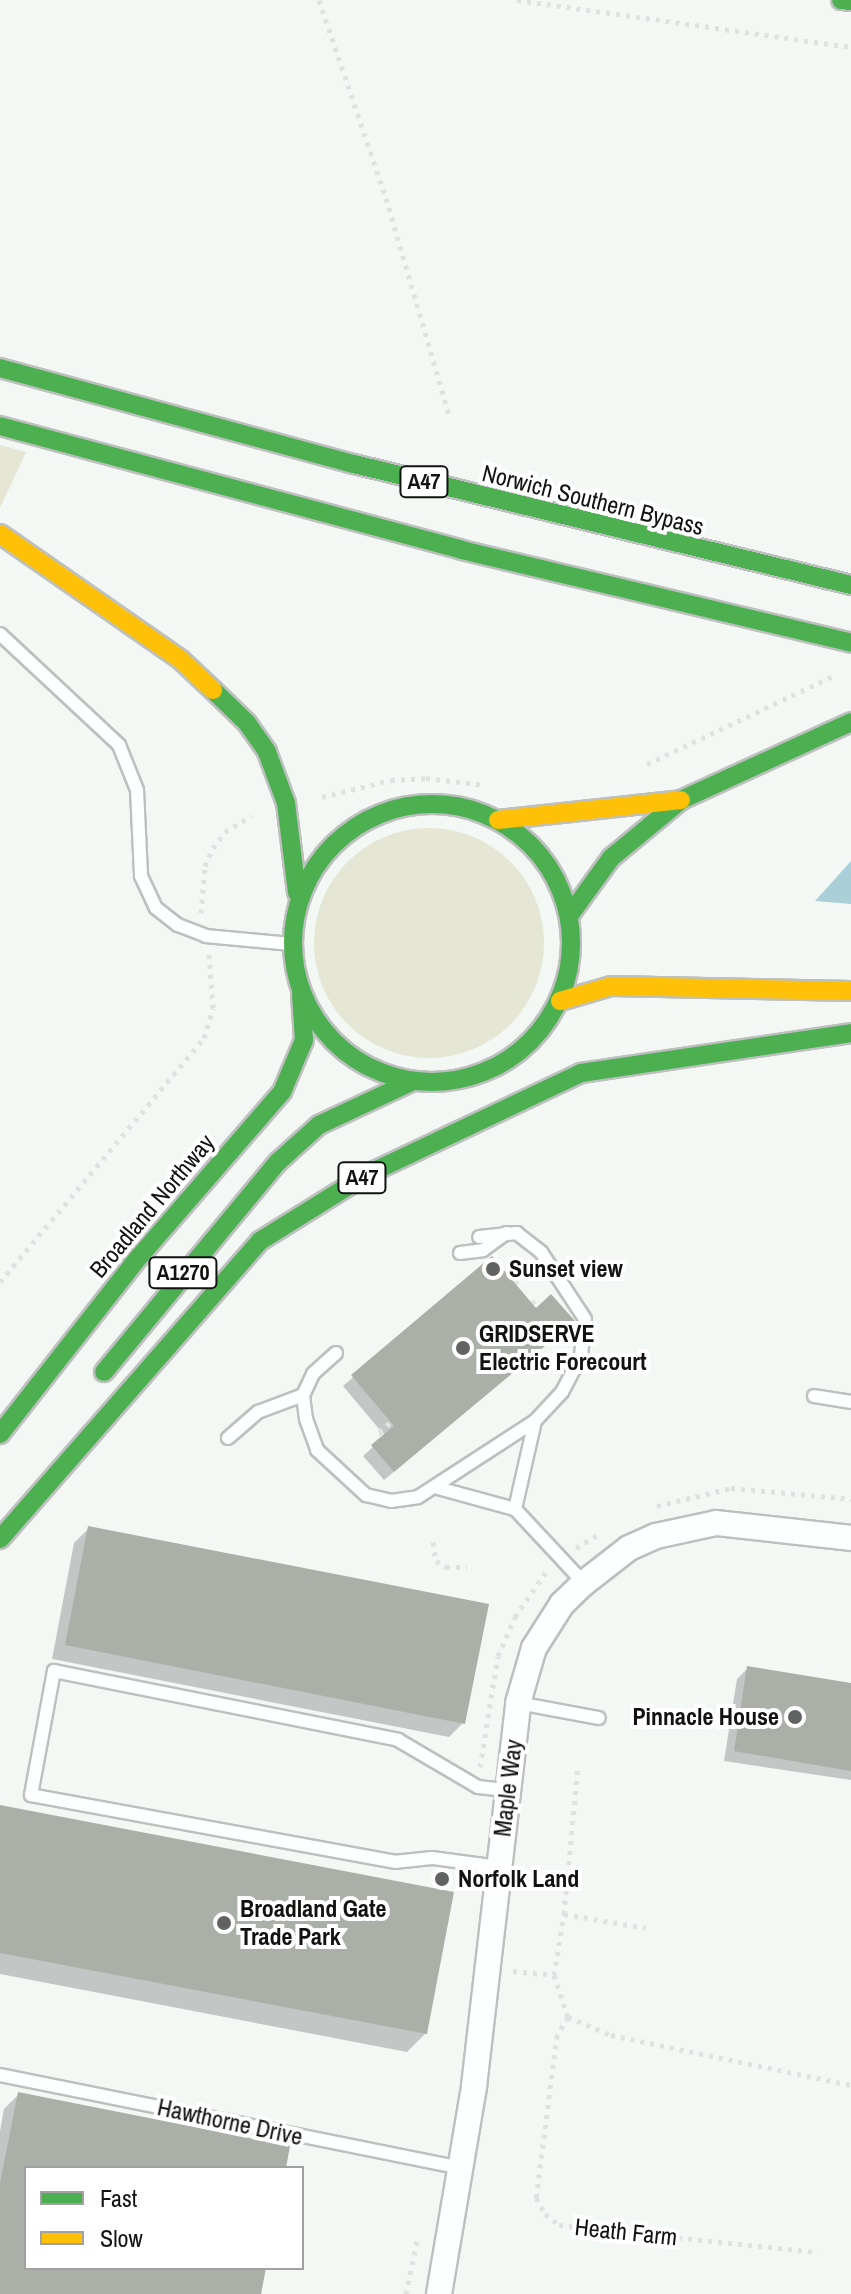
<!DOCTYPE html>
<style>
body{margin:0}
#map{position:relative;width:851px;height:2294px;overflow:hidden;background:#f3f8f5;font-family:"Archivo Narrow",sans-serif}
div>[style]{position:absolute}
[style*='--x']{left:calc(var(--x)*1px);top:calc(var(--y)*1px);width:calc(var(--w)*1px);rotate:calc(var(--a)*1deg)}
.green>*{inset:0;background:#e5e6d3}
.round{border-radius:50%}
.water>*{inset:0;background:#aacfd8}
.shadow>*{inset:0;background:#0003}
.building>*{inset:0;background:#aab0a8}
.path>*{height:5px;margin-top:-2.5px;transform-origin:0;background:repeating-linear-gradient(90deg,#e0e2e1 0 4px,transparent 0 10px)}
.roads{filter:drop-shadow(2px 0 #bdc0be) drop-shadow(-2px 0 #bdc0be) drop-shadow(0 2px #bdc0be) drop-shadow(0 -2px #bdc0be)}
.lane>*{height:12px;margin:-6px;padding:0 6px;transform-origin:6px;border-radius:6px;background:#fdfefe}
.street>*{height:24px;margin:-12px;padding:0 12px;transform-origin:12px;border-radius:12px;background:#fdfefe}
.fast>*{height:18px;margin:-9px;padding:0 9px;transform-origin:9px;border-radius:9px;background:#4caf50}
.fast>.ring{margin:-9px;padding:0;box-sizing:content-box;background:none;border:18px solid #4caf50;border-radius:50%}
.slow>*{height:18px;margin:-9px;padding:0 9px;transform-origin:9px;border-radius:9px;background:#ffc107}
.dots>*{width:22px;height:22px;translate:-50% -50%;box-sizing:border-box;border:4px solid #fff;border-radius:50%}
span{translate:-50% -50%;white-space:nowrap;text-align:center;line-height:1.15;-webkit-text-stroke:8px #fff;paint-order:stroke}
.shield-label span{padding:2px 6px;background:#fff;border:2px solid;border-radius:6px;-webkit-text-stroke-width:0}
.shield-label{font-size:22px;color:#111311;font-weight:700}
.street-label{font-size:24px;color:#111311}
.poi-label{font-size:24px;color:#111311;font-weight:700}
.left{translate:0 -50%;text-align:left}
.right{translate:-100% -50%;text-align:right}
.legend{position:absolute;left:24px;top:2166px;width:280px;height:104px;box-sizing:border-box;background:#fff;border:2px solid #a0a1a0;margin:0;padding:10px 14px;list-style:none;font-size:24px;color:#111311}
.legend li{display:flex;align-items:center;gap:16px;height:40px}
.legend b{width:40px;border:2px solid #a0a1a0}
</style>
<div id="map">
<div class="green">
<div style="clip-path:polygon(0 445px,26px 452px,0 508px)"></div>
<div class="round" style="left:314px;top:828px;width:230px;height:230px"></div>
</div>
<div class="water">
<div style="clip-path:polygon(851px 861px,851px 904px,815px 901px)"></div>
</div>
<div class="shadow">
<div style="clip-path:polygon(492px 1259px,535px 1310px,562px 1330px,384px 1480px,363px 1456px,385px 1436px,343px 1386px)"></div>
<div style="clip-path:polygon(89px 1528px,463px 1723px,449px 1737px,52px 1659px,74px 1543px)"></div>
<div style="clip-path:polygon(748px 1668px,851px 1685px,851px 1780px,724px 1761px,737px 1679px)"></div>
<div style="clip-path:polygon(0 1807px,426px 2033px,407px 2052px,0 1974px)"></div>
<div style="clip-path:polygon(19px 2094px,284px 2168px,26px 2168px,26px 2268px,264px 2268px,259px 2294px,0 2294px,0 2131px,4px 2109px)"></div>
</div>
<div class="building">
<div style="clip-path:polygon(492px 1256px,536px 1308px,551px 1294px,575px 1321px,394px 1472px,371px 1445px,394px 1426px,351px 1375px)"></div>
<div style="clip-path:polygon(88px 1526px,489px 1604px,465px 1724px,65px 1645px)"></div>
<div style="clip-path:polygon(747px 1666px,851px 1683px,851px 1771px,734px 1751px)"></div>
<div style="clip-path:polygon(0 1805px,454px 1892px,427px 2034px,0 1953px)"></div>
<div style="clip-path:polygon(18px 2092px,290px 2146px,286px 2168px,26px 2168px,26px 2268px,266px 2268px,261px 2294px,0 2294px,0 2183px)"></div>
</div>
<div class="path">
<div style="--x:319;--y:0;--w:209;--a:71.3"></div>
<div style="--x:386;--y:198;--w:226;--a:73.8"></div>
<div style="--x:517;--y:0;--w:337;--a:8"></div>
<div style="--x:647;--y:764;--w:206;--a:-25.3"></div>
<div style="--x:322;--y:797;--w:71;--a:-13.8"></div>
<div style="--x:391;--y:780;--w:35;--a:-3"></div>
<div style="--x:426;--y:778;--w:59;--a:6.8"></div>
<div style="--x:201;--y:913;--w:47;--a:-85.1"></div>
<div style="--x:205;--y:866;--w:20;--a:-66"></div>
<div style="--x:213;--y:848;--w:20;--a:-53"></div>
<div style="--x:225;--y:832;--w:31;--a:-32"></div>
<div style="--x:0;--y:1282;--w:318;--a:-50.1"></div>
<div style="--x:204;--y:1038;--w:31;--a:-73"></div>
<div style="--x:213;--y:1008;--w:54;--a:-94.2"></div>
<div style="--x:515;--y:1283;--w:4;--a:-45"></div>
<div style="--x:532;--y:1303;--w:4;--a:-34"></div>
<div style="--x:383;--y:1435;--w:5;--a:-143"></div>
<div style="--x:379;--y:1432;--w:16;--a:-40"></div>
<div style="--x:657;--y:1506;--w:76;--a:-13.7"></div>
<div style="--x:731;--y:1488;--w:121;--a:5.2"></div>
<div style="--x:433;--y:1542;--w:19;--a:81"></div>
<div style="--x:436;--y:1561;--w:12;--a:31"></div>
<div style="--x:446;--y:1567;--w:21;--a:0"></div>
<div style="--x:576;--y:1548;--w:29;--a:-31"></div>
<div style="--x:480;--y:1767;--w:112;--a:-80.8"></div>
<div style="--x:498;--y:1656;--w:43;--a:-66.4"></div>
<div style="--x:515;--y:1617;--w:55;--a:-55.4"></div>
<div style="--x:564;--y:1914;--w:150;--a:-84.6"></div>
<div style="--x:513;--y:1971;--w:41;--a:5.6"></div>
<div style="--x:554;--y:1975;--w:44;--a:71.6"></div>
<div style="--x:568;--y:2017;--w:47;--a:22.7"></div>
<div style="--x:611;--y:2035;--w:245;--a:11.8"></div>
<div style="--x:554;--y:1975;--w:62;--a:-80.7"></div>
<div style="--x:564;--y:1914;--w:83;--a:9.7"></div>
<div style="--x:568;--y:2017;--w:21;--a:121"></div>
<div style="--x:557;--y:2035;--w:164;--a:97.3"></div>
<div style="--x:536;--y:2198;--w:18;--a:61"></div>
<div style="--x:545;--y:2214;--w:18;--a:38"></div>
<div style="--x:559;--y:2225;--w:260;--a:6"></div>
<div style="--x:406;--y:2294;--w:59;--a:-78.3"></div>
</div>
<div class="roads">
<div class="lane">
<div style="--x:0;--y:634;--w:163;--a:43"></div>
<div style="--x:119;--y:745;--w:48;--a:68.2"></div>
<div style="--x:137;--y:790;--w:86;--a:87.3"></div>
<div style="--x:141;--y:876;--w:35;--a:65"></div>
<div style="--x:156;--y:908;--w:28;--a:38"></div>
<div style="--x:178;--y:925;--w:30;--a:21"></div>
<div style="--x:206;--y:936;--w:85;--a:5.4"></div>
<div style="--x:460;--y:1253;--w:23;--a:-7"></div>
<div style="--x:483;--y:1250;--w:29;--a:-36"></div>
<div style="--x:336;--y:1353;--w:31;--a:138"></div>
<div style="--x:313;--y:1374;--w:23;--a:115"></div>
<div style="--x:303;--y:1395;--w:24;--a:83"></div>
<div style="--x:306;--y:1419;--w:33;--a:70"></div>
<div style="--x:317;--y:1450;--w:67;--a:42.6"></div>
<div style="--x:366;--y:1495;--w:26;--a:13"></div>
<div style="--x:391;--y:1501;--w:27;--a:-8"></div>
<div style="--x:418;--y:1497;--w:140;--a:-33"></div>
<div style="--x:535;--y:1421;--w:40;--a:-47"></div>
<div style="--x:562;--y:1392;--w:41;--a:-62.2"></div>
<div style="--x:581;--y:1356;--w:37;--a:-84"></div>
<div style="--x:585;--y:1319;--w:80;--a:-123.3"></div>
<div style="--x:541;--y:1252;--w:31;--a:-142"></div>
<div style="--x:517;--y:1233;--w:38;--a:174"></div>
<div style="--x:814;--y:1396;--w:37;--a:9"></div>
<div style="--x:228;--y:1438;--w:40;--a:-41"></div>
<div style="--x:258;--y:1412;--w:48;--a:-20.7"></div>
<div style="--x:438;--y:1488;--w:80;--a:15.3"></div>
<div style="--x:515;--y:1509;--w:101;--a:47"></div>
<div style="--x:515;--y:1509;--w:90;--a:-77.2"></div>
<div style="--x:518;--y:1703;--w:82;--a:10.5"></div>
<div style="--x:499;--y:1867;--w:68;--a:-172.3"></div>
<div style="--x:432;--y:1858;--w:36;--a:174"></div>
<div style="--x:396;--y:1862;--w:371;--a:-169.6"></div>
<div style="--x:31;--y:1795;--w:126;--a:-79.5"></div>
<div style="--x:54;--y:1671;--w:351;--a:11.3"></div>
<div style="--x:398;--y:1740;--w:93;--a:30.4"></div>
<div style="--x:478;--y:1787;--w:28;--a:6"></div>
<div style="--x:0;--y:2075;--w:469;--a:11.4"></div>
</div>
<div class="street">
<div style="--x:439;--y:2294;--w:211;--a:-80.4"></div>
<div style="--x:474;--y:2086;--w:386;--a:-83.4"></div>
<div style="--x:518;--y:1703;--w:57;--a:-73.8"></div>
<div style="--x:534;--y:1648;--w:52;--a:-57.5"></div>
<div style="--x:562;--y:1604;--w:30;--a:-44"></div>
<div style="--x:584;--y:1583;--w:57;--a:-37.9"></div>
<div style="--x:629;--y:1548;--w:30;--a:-24"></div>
<div style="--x:656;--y:1536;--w:61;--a:-12.2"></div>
<div style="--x:716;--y:1523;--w:136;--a:6.3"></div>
</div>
<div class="fast">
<div style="--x:841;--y:0;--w:10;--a:6"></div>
<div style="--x:0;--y:368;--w:367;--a:15.2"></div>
<div style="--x:354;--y:464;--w:512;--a:13.68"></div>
<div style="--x:0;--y:426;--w:478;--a:15"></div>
<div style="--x:462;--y:550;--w:400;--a:13.4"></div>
<div style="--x:213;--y:690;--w:47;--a:44.1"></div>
<div style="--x:247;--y:723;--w:35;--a:55"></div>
<div style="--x:267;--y:752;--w:54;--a:69.6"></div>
<div style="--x:286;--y:803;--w:90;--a:83"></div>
<div class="ring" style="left:293px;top:804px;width:260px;height:260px"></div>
<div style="--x:569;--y:916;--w:72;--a:-54.1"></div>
<div style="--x:611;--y:858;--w:91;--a:-39.6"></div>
<div style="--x:681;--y:800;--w:187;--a:-24.6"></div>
<div style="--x:104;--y:1372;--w:273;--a:-50.4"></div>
<div style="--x:278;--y:1162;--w:55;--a:-42.1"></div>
<div style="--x:319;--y:1125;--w:102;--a:-25.1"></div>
<div style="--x:0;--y:1434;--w:225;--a:-51.9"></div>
<div style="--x:139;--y:1257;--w:218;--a:-49.1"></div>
<div style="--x:282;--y:1092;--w:56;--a:-67.1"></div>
<div style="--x:304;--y:1040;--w:46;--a:-93.7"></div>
<div style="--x:0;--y:1539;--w:395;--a:-48.9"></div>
<div style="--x:260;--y:1241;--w:125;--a:-31.9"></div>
<div style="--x:366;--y:1175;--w:238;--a:-25.4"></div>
<div style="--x:581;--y:1073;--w:273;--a:-8.4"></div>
</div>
<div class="slow">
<div style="--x:0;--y:534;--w:221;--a:34.8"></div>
<div style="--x:181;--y:660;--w:44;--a:43.2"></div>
<div style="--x:498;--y:820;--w:184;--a:-6.2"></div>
<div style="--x:560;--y:1001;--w:53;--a:-16.4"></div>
<div style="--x:611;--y:986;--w:240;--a:1.2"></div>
</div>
</div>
<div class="dots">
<div style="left:493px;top:1269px;background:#606361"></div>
<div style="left:463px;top:1348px;background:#606361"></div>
<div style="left:795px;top:1717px;background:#606361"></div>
<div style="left:442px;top:1879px;background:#606361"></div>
<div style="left:224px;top:1923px;background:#606361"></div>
</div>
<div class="shield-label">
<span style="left:424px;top:482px">A47</span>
<span style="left:362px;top:1178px">A47</span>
<span style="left:183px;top:1273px">A1270</span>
</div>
<div class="street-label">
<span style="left:593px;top:500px;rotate:14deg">Norwich Southern Bypass</span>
<span style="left:152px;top:1206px;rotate:-50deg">Broadland Northway</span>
<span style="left:508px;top:1788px;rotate:-83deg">Maple Way</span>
<span style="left:230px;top:2122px;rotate:12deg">Hawthorne Drive</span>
<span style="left:626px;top:2232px;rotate:6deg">Heath Farm</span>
</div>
<div class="poi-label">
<span class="left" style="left:509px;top:1269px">Sunset view</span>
<span class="left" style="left:479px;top:1348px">GRIDSERVE<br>Electric Forecourt</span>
<span class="right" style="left:779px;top:1717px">Pinnacle House</span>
<span class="left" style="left:458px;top:1879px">Norfolk Land</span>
<span class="left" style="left:240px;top:1923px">Broadland Gate<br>Trade Park</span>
</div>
<ul class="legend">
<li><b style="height:10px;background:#4caf50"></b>Fast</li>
<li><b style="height:10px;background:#ffc107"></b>Slow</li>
</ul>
</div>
